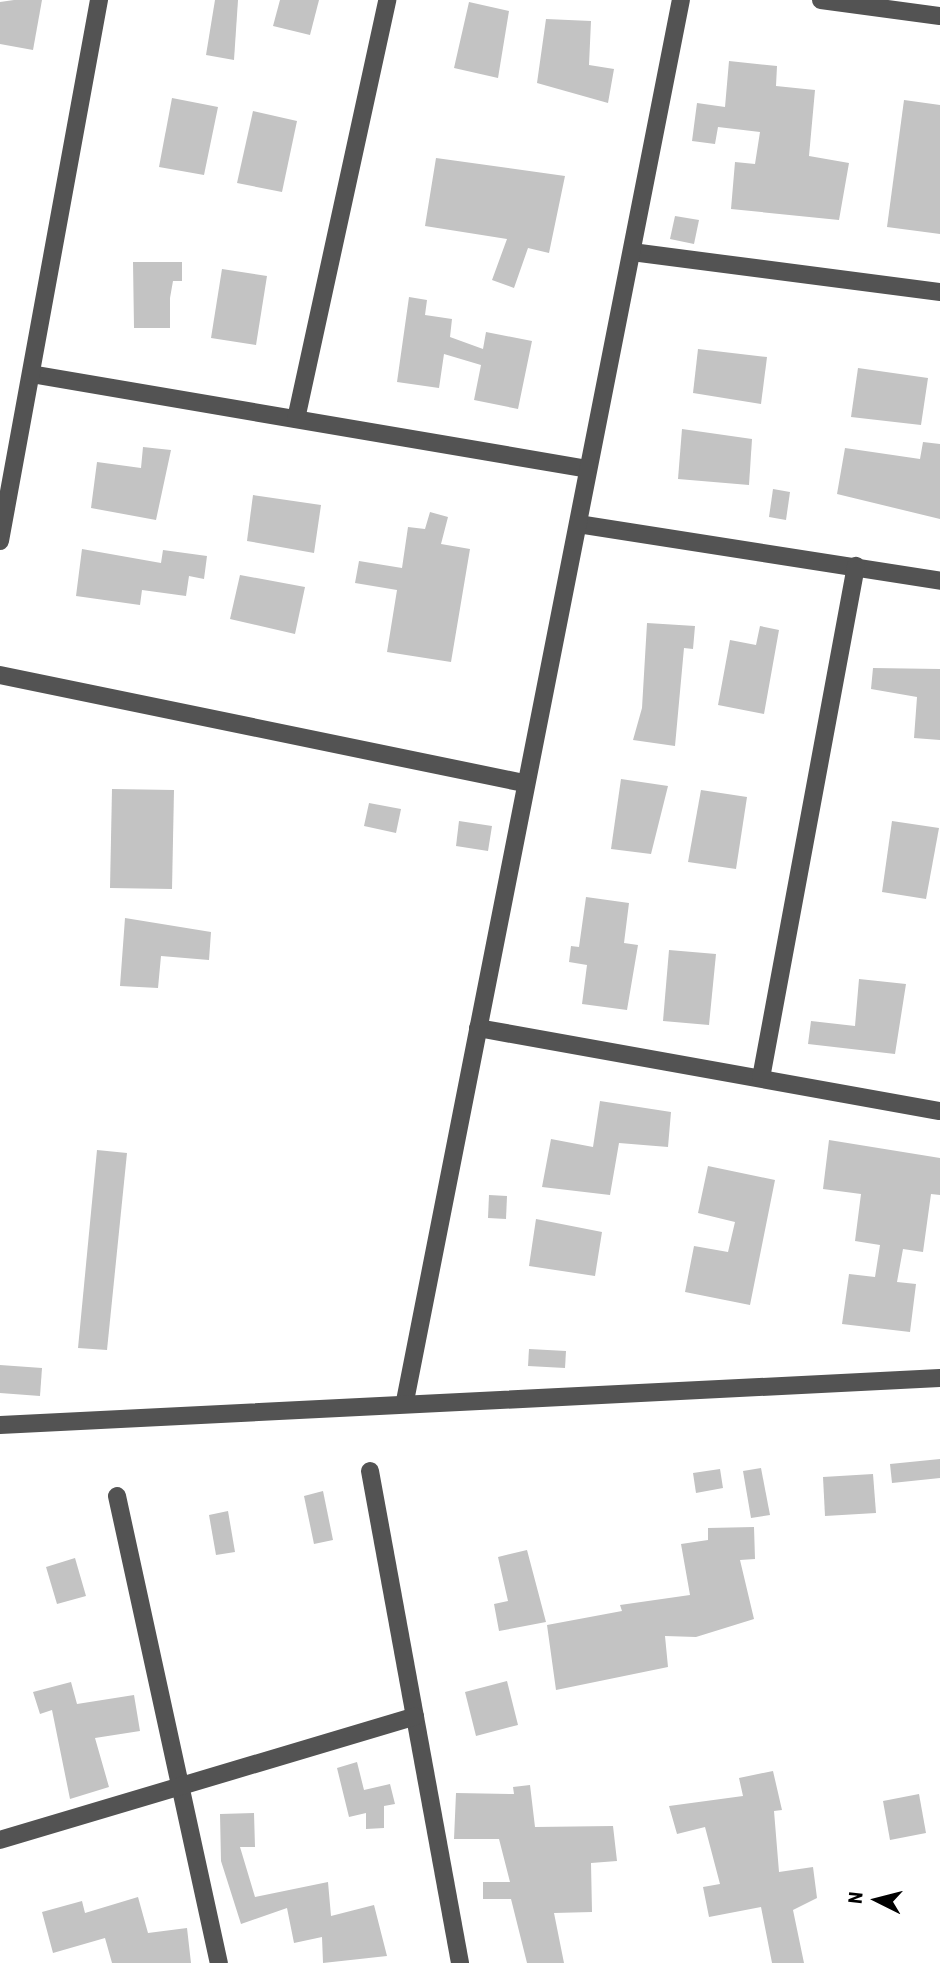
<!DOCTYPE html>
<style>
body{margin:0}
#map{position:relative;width:940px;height:1963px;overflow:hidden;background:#fff;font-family:"Roboto Condensed",sans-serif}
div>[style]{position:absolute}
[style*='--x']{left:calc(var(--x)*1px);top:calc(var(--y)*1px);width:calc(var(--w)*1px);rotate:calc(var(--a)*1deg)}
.building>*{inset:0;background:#c3c3c3}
.minor>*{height:18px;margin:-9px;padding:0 9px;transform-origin:9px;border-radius:9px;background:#535353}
span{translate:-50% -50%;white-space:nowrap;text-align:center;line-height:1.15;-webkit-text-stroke:6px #fff;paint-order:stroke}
.north{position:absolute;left:842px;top:1865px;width:70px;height:70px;-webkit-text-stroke:5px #fff;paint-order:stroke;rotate:276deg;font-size:19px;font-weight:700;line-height:28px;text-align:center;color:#000}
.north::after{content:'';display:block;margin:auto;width:24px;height:32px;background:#000;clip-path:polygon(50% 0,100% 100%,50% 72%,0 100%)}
</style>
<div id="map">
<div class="building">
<div style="clip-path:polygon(14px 0,42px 0,33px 50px,0 44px,0 2px)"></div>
<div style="clip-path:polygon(215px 0,238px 0,234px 60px,206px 55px)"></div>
<div style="clip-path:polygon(280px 0,319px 0,310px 35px,273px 26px)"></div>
<div style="clip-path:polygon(469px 2px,509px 11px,498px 78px,454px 68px)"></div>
<div style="clip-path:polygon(546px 19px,591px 21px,589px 65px,614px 69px,608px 103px,537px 83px)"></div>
<div style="clip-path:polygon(729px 61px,777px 66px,776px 86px,815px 90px,809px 156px,849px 163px,839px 220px,731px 209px,735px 162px,755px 164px,760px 132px,718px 127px,715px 144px,692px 141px,697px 103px,725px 107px)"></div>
<div style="clip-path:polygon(172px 98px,218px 107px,204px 175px,159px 167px)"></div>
<div style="clip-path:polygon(904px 100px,940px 105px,940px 234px,887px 227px)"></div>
<div style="clip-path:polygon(253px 111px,297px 121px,282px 192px,237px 183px)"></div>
<div style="clip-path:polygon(436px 158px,565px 176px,549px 253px,528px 248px,514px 288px,492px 280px,507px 239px,425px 226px)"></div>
<div style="clip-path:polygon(675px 216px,699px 220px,694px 244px,670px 239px)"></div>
<div style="clip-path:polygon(133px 262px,182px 262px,182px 281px,173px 281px,170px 298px,170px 328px,134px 328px)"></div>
<div style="clip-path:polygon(222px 269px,267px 276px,256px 345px,211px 338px)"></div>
<div style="clip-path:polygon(409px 297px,427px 300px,425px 315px,452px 319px,450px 337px,483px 349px,486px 332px,532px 341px,518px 409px,474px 400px,481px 365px,444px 354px,439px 388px,397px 382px)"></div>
<div style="clip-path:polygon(698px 349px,767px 357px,761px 404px,693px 393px)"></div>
<div style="clip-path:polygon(858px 368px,928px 378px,921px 425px,851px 417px)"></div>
<div style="clip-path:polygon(682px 429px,752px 439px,749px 485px,678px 479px)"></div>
<div style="clip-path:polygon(923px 442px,940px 444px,940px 519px,837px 494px,845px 448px,920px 459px)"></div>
<div style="clip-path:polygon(143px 447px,171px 450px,156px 520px,91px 508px,97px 462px,141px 468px)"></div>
<div style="clip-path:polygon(773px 489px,790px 492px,786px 520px,769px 517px)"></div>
<div style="clip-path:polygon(253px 495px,321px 505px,314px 553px,247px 541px)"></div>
<div style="clip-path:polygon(430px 512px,448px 517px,441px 544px,470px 549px,451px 662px,387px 652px,397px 590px,355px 583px,359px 561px,402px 568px,408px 527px,425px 529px)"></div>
<div style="clip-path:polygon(82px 549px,161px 563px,163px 550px,207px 556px,204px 579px,189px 576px,186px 596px,142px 590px,140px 605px,76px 596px)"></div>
<div style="clip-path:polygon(240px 575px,305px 587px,295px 634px,230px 619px)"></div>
<div style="clip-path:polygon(647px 623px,695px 626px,693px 649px,684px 648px,675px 746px,633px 740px,642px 708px)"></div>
<div style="clip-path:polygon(760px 626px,779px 630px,764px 714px,718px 705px,730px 640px,756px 645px)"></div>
<div style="clip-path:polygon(873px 668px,940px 669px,940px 740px,914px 738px,917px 697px,871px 689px)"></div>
<div style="clip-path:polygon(621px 779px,668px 786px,651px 854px,611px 849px)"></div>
<div style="clip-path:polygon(112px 789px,174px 790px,172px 889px,110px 888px)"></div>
<div style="clip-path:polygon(701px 790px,747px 797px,736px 869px,688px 862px)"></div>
<div style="clip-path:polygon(369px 803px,401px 809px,396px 833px,364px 826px)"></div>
<div style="clip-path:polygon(459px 821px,492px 826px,488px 851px,456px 846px)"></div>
<div style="clip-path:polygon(892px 821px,939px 828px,926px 899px,882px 892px)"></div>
<div style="clip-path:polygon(586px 897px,629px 903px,624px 943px,638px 945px,627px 1010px,582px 1004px,587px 965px,569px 962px,571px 946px,579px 947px)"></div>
<div style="clip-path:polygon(125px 918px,211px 932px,209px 960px,161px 956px,158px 988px,120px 986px)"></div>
<div style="clip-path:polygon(669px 950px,716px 954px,709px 1025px,663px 1021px)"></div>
<div style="clip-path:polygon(859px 979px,906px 984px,895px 1054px,808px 1044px,811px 1021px,855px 1026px)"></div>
<div style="clip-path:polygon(600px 1101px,671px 1112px,668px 1147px,619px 1143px,610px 1195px,542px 1187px,551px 1139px,593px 1147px)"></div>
<div style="clip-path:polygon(829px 1140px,940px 1158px,940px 1195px,931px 1194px,923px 1252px,903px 1249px,897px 1282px,916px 1284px,910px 1332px,842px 1324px,849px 1274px,875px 1277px,880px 1245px,855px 1241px,861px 1194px,823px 1189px)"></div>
<div style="clip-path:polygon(97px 1150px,127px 1153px,107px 1350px,78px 1348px)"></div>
<div style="clip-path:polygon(708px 1166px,775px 1180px,750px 1305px,685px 1292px,694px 1246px,728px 1252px,735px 1222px,698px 1213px)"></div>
<div style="clip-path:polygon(489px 1195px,507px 1196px,506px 1219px,488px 1218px)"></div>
<div style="clip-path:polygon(536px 1219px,602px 1232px,595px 1276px,529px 1266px)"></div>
<div style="clip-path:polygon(529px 1349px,566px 1351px,565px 1368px,528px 1366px)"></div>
<div style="clip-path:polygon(0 1365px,42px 1368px,40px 1396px,0 1393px)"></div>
<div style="clip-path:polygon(940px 1459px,940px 1478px,892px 1483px,890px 1464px)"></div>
<div style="clip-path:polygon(761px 1468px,770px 1515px,751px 1518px,743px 1471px)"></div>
<div style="clip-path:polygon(720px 1469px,723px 1488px,696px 1493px,693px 1473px)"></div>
<div style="clip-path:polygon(873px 1474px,876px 1513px,825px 1516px,823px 1477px)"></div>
<div style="clip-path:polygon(323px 1491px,333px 1540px,314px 1544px,304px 1496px)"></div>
<div style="clip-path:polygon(228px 1511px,235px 1552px,216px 1555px,209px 1515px)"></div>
<div style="clip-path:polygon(754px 1527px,755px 1559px,740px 1560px,754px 1619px,696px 1637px,665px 1636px,668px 1667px,556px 1690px,547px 1625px,622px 1611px,620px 1605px,690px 1595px,681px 1544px,708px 1540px,708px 1528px)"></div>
<div style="clip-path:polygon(527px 1550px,546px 1622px,499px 1631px,494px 1604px,508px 1601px,498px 1557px)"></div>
<div style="clip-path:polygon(75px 1558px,86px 1596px,57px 1604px,46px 1567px)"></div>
<div style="clip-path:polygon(507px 1681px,518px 1725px,476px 1736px,465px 1692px)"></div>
<div style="clip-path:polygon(71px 1682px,77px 1704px,134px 1695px,140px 1731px,95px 1738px,109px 1787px,70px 1799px,52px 1710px,40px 1714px,33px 1692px)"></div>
<div style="clip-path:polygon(357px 1762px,364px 1790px,390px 1784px,395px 1804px,384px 1806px,384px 1828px,366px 1829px,366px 1813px,349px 1817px,337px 1768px)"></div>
<div style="clip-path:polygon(773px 1771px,782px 1810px,774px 1811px,779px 1872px,813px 1867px,817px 1898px,793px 1910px,804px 1963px,772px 1963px,761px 1907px,709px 1917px,703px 1887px,720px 1884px,705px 1827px,677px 1834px,669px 1806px,743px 1796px,739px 1778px)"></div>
<div style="clip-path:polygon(530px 1785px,535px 1827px,613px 1826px,617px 1861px,591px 1863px,592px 1912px,554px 1913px,564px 1963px,527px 1963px,511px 1899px,483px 1899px,483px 1882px,510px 1882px,499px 1839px,454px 1839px,456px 1793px,514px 1794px,513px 1787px)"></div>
<div style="clip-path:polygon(919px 1794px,926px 1833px,890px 1840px,883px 1801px)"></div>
<div style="clip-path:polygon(254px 1813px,255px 1847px,240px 1847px,255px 1897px,328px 1882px,331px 1916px,374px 1905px,387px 1956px,323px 1963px,322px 1937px,294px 1943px,287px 1908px,241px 1924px,221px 1861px,220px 1814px)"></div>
<div style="clip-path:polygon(138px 1897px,148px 1933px,187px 1928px,191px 1963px,112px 1963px,105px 1938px,53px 1953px,42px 1912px,82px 1901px,85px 1913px)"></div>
</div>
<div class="minor">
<div style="--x:821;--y:0;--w:120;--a:7.7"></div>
<div style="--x:632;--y:252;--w:311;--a:7.4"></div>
<div style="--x:31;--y:374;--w:565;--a:9.68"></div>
<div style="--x:296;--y:419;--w:429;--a:-77.7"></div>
<div style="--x:578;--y:524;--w:366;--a:8.9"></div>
<div style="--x:0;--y:541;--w:550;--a:-79.63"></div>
<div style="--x:0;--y:675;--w:535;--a:11.65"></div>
<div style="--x:478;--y:1028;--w:469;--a:10.2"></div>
<div style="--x:761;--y:1078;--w:521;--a:-79.49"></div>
<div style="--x:405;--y:1401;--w:1428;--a:-78.86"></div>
<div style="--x:0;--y:1425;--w:941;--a:-2.86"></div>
<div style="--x:370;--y:1471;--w:500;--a:79.63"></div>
<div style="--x:117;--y:1496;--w:478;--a:77.7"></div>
<div style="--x:0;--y:1840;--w:433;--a:-16.6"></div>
</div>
<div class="north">N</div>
</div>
